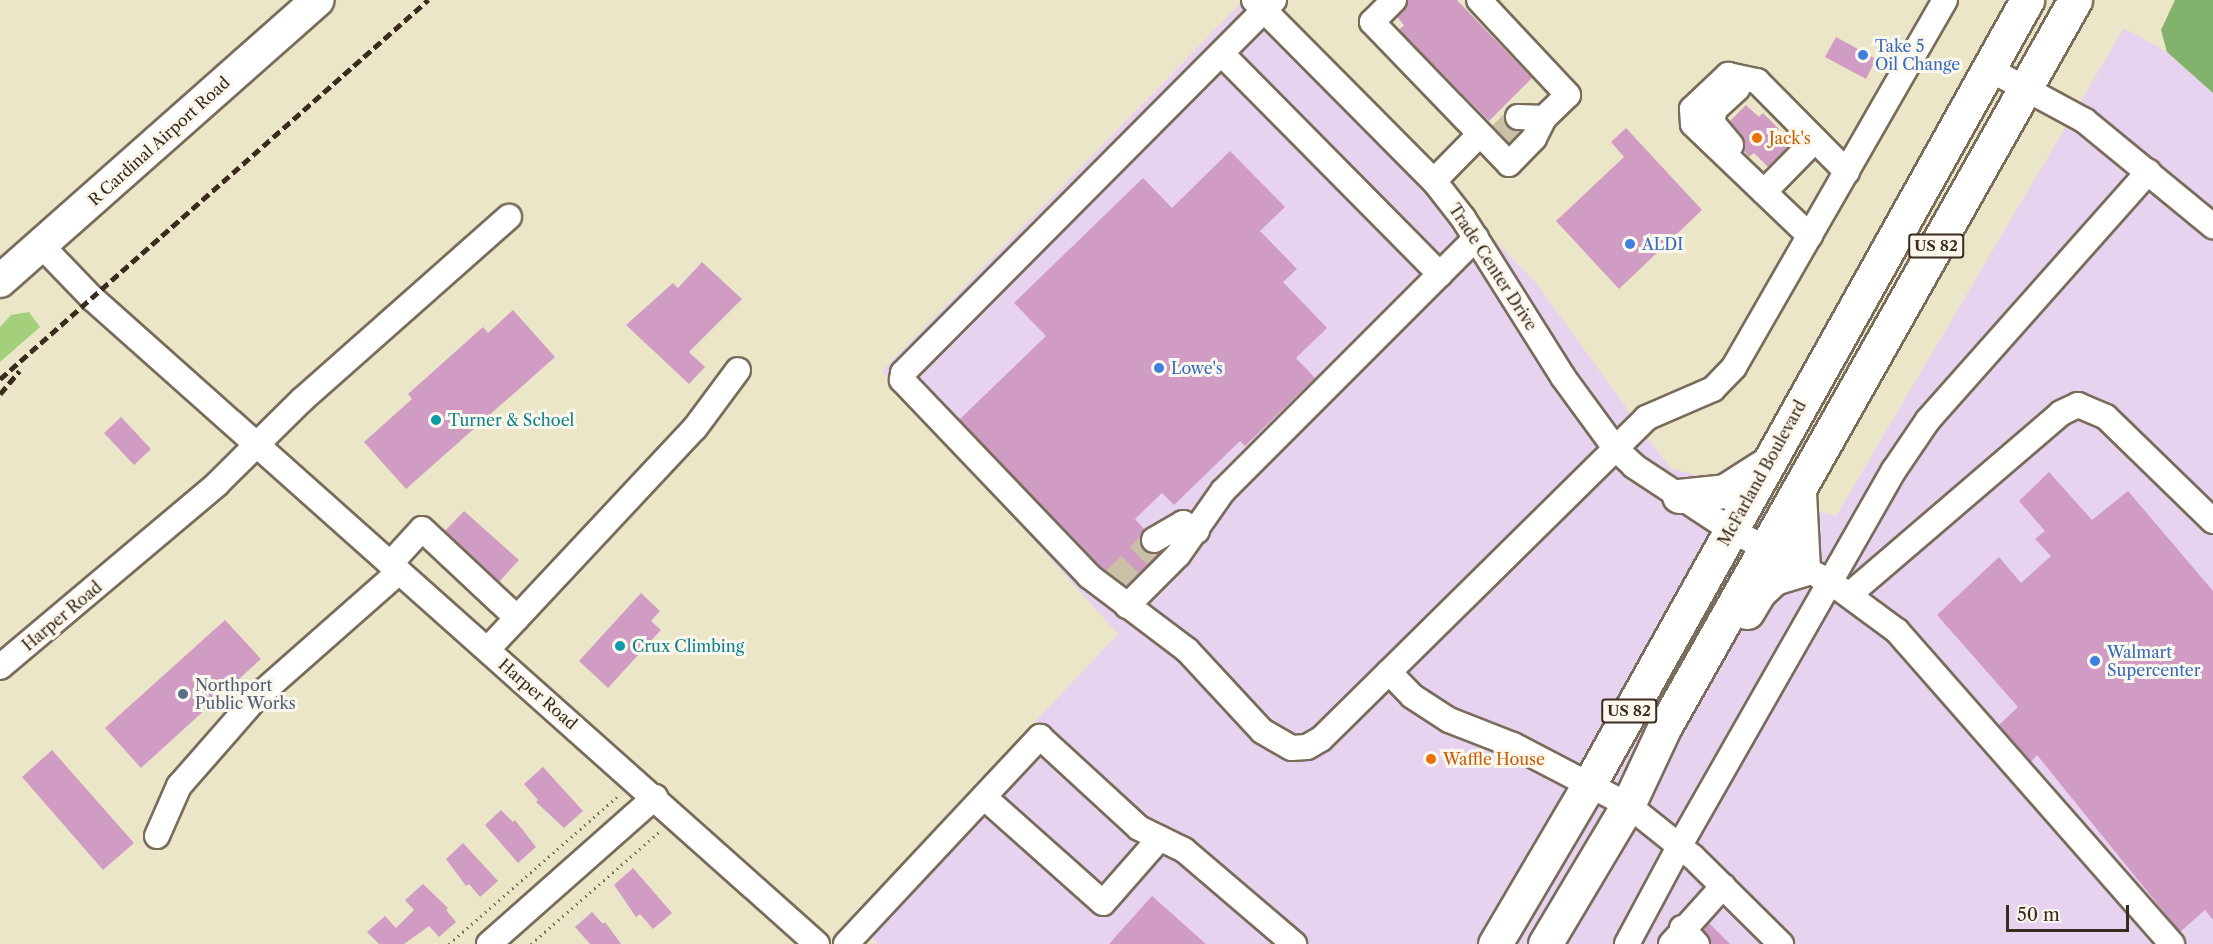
<!DOCTYPE html>
<style>
body{margin:0}
#map{position:relative;width:2213px;height:944px;overflow:hidden;background:#ece6c8;font-family:"Libre Caslon Text",serif}
div>[style]{position:absolute}
[style*='--x']{left:calc(var(--x)*1px);top:calc(var(--y)*1px);width:calc(var(--w)*1px);rotate:calc(var(--a)*1deg)}
.built>*{inset:0;background:#e7d2ef}
.green>*{inset:0;background:#a4d07c}
.forest>*{inset:0;background:#83b26c}
.building>*{inset:0;background:#d19cc4}
.minor-tunnel>*{height:24px;margin-top:-12px;transform-origin:0;background:repeating-linear-gradient(90deg,#c9c0a6 0 24px,transparent 0 36px)}
.path>*{height:3px;margin-top:-1.5px;transform-origin:0;background:repeating-linear-gradient(90deg,#796c5a 0 1.5px,transparent 0 6px)}
.roads{filter:drop-shadow(2px 0 #796c5a) drop-shadow(-2px 0 #796c5a) drop-shadow(0 2px #796c5a) drop-shadow(0 -2px #796c5a)}
.minor>*{height:24px;margin:-12px;padding:0 12px;transform-origin:12px;border-radius:12px;background:#fff}
.major>*{height:32px;margin:-16px;padding:0 16px;transform-origin:16px;border-radius:16px;background:#fff}
.highway>*{height:33px;margin:-16.5px;padding:0 16.5px;transform-origin:16.5px;border-radius:16.5px;background:#fff}
.rail>*{height:4.5px;margin-top:-2.25px;transform-origin:0;background:repeating-linear-gradient(90deg,#3b2a1e 0 9px,transparent 0 13.5px)}
.dots>*{width:16px;height:16px;translate:-50% -50%;box-sizing:border-box;border:3px solid #fbf7ec;border-radius:50%}
span{translate:-50% -50%;white-space:nowrap;text-align:center;line-height:1.15;-webkit-text-stroke:6px #fbf7ec;paint-order:stroke}
.shield-label span{padding:2px 4px;background:#fbf7ec;border:2px solid;border-radius:4px;-webkit-text-stroke-width:0}
.shield-label{font-size:15px;color:#3b2a1e;font-weight:700}
.shop-label{font-size:16px;color:#366cbe}
.left{translate:0 -50%;text-align:left}
.food-label{font-size:16px;color:#c56008}
.street-label{font-size:16px;color:#3b2a1e}
.culture-label{font-size:16px;color:#0d838f}
.service-label{font-size:16px;color:#4e5e75}
.scale{position:absolute;left:2006px;top:905px;width:123px;height:27px;box-sizing:border-box;border:3px solid #3b2a1e;border-top:0;padding-left:8px;font-size:18px;line-height:21px;white-space:nowrap;color:#3b2a1e;-webkit-text-stroke:4px #fbf7ec;paint-order:stroke}
</style>
<div id="map">
<div class="built">
<div style="clip-path:polygon(1244px 0,1261px 0,1537px 284px,1670px 468px,1836px 516px,2124px 28px,2167px 52px,2213px 93px,2213px 944px,878px 944px,850px 918px,1118px 634px,882px 371px)"></div>
</div>
<div class="green">
<div style="clip-path:polygon(29px 312px,40px 327px,0 362px,0 327px,11px 315px)"></div>
</div>
<div class="forest">
<div style="clip-path:polygon(2175px 0,2213px 0,2213px 93px,2167px 52px,2161px 30px)"></div>
</div>
<div class="building">
<div style="clip-path:polygon(1408px 0,1457px 0,1532px 78px,1489px 121px,1399px 30px,1404px 25px,1397px 17px)"></div>
<div style="clip-path:polygon(1836px 37px,1876px 59px,1866px 79px,1825px 57px)"></div>
<div style="clip-path:polygon(1746px 105px,1759px 117px,1763px 113px,1779px 129px,1774px 134px,1788px 147px,1768px 167px,1754px 153px,1749px 157px,1744px 151px,1742px 136px,1730px 121px)"></div>
<div style="clip-path:polygon(1626px 128px,1702px 210px,1619px 289px,1556px 221px,1624px 157px,1611px 142px)"></div>
<div style="clip-path:polygon(1230px 151px,1285px 207px,1260px 231px,1297px 269px,1283px 282px,1327px 328px,1296px 358px,1315px 378px,1245px 446px,1240px 441px,1174px 505px,1162px 493px,1135px 519px,1145px 530px,1140px 540px,1142px 548px,1148px 553px,1160px 553px,1126px 586px,1099px 565px,959px 420px,1046px 336px,1014px 303px,1143px 178px,1172px 208px)"></div>
<div style="clip-path:polygon(702px 262px,742px 299px,689px 352px,705px 367px,689px 384px,626px 325px,673px 283px,678px 288px)"></div>
<div style="clip-path:polygon(513px 310px,555px 357px,406px 489px,364px 442px,412px 399px,408px 394px,483px 327px,488px 333px)"></div>
<div style="clip-path:polygon(121px 417px,151px 449px,134px 465px,104px 433px)"></div>
<div style="clip-path:polygon(2049px 472px,2092px 520px,2128px 491px,2213px 591px,2213px 920px,2205px 910px,2180px 932px,2037px 755px,2031px 762px,1999px 725px,2018px 707px,1937px 615px,1999px 557px,2021px 583px,2051px 556px,2035px 539px,2045px 531px,2019px 501px)"></div>
<div style="clip-path:polygon(464px 511px,519px 560px,499px 582px,445px 531px)"></div>
<div style="clip-path:polygon(641px 593px,660px 611px,651px 621px,661px 630px,608px 688px,579px 661px)"></div>
<div style="clip-path:polygon(225px 620px,261px 659px,141px 768px,105px 728px)"></div>
<div style="clip-path:polygon(52px 750px,134px 843px,103px 870px,22px 777px)"></div>
<div style="clip-path:polygon(543px 767px,583px 811px,564px 828px,536px 802px,538px 800px,524px 784px)"></div>
<div style="clip-path:polygon(501px 810px,513px 822px,515px 820px,536px 847px,518px 863px,485px 825px)"></div>
<div style="clip-path:polygon(463px 843px,498px 881px,480px 897px,469px 884px,466px 886px,446px 859px)"></div>
<div style="clip-path:polygon(633px 868px,672px 913px,653px 929px,640px 914px,636px 917px,614px 885px)"></div>
<div style="clip-path:polygon(423px 884px,448px 908px,446px 910px,456px 922px,439px 937px,429px 926px,404px 944px,379px 944px,367px 932px,385px 916px,396px 928px,414px 910px,405px 900px)"></div>
<div style="clip-path:polygon(1152px 896px,1206px 944px,1109px 944px)"></div>
<div style="clip-path:polygon(592px 912px,603px 924px,605px 922px,621px 944px,590px 944px,575px 927px)"></div>
<div style="clip-path:polygon(1709px 923px,1730px 944px,1711px 944px,1703px 930px)"></div>
</div>
<div class="minor-tunnel">
<div style="--x:1500;--y:135;--w:25;--a:-45"></div>
<div style="--x:1113;--y:581;--w:58;--a:-45"></div>
</div>
<div class="path">
<div style="--x:449;--y:944;--w:226;--a:-41.2"></div>
<div style="--x:531;--y:944;--w:173;--a:-41.2"></div>
</div>
<div class="roads">
<div class="minor">
<div style="--x:1254;--y:0;--w:255;--a:45.2"></div>
<div style="--x:1434;--y:181;--w:47;--a:51.9"></div>
<div style="--x:1463;--y:218;--w:188;--a:57.8"></div>
<div style="--x:1563;--y:377;--w:88;--a:53.8"></div>
<div style="--x:1615;--y:448;--w:26;--a:43"></div>
<div style="--x:1634;--y:466;--w:116;--a:33.4"></div>
<div style="--x:1731;--y:530;--w:114;--a:27.7"></div>
<div style="--x:1832;--y:583;--w:81;--a:36.4"></div>
<div style="--x:1897;--y:631;--w:417;--a:48.7"></div>
<div style="--x:1274;--y:0;--w:526;--a:134.85"></div>
<div style="--x:903;--y:373;--w:7;--a:98"></div>
<div style="--x:902;--y:380;--w:271;--a:46.3"></div>
<div style="--x:1089;--y:576;--w:123;--a:37.1"></div>
<div style="--x:1187;--y:650;--w:110;--a:47.2"></div>
<div style="--x:1262;--y:731;--w:34;--a:30"></div>
<div style="--x:1292;--y:748;--w:15;--a:-4"></div>
<div style="--x:1307;--y:747;--w:16;--a:-30"></div>
<div style="--x:1321;--y:739;--w:457;--a:-44.6"></div>
<div style="--x:1646;--y:418;--w:73;--a:-23.4"></div>
<div style="--x:1713;--y:389;--w:30;--a:-46"></div>
<div style="--x:1734;--y:367;--w:423;--a:-60.1"></div>
<div style="--x:1394;--y:0;--w:31;--a:135"></div>
<div style="--x:1372;--y:22;--w:197;--a:46"></div>
<div style="--x:1509;--y:164;--w:36;--a:-46"></div>
<div style="--x:1534;--y:138;--w:22;--a:-63"></div>
<div style="--x:1544;--y:118;--w:33;--a:-44"></div>
<div style="--x:1568;--y:95;--w:130;--a:-133.1"></div>
<div style="--x:1222;--y:54;--w:310;--a:45.3"></div>
<div style="--x:1989;--y:69;--w:109;--a:28.4"></div>
<div style="--x:2085;--y:121;--w:166;--a:39.4"></div>
<div style="--x:1518;--y:117;--w:26;--a:2"></div>
<div style="--x:1731;--y:145;--w:30;--a:-130"></div>
<div style="--x:1712;--y:122;--w:13;--a:-77"></div>
<div style="--x:1715;--y:109;--w:30;--a:-42"></div>
<div style="--x:1434;--y:181;--w:64;--a:-45.6"></div>
<div style="--x:1764;--y:192;--w:73;--a:-45.6"></div>
<div style="--x:1810;--y:236;--w:162;--a:-136.3"></div>
<div style="--x:1693;--y:124;--w:15;--a:-94"></div>
<div style="--x:1692;--y:109;--w:50;--a:-43.4"></div>
<div style="--x:1728;--y:75;--w:30;--a:12"></div>
<div style="--x:1757;--y:81;--w:128;--a:45.3"></div>
<div style="--x:41;--y:245;--w:74;--a:46.1"></div>
<div style="--x:92;--y:298;--w:971;--a:41.7"></div>
<div style="--x:1154;--y:540;--w:34;--a:-30"></div>
<div style="--x:1183;--y:523;--w:16;--a:30"></div>
<div style="--x:390;--y:564;--w:47;--a:-47.6"></div>
<div style="--x:422;--y:529;--w:130;--a:43.1"></div>
<div style="--x:517;--y:618;--w:42;--a:133.1"></div>
<div style="--x:1849;--y:595;--w:279;--a:-40.6"></div>
<div style="--x:2061;--y:413;--w:19;--a:-25"></div>
<div style="--x:2078;--y:405;--w:30;--a:23"></div>
<div style="--x:2106;--y:417;--w:149;--a:44.2"></div>
<div style="--x:1127;--y:606;--w:72;--a:-45"></div>
<div style="--x:1178;--y:555;--w:78;--a:-54.9"></div>
<div style="--x:1223;--y:491;--w:358;--a:-45"></div>
<div style="--x:517;--y:618;--w:260;--a:-46.9"></div>
<div style="--x:695;--y:428;--w:72;--a:-53.4"></div>
<div style="--x:0;--y:667;--w:284;--a:-40.1"></div>
<div style="--x:217;--y:484;--w:121;--a:-44.7"></div>
<div style="--x:303;--y:399;--w:275;--a:-41.5"></div>
<div style="--x:1389;--y:672;--w:33;--a:46"></div>
<div style="--x:1412;--y:696;--w:44;--a:33"></div>
<div style="--x:1449;--y:720;--w:69;--a:21.3"></div>
<div style="--x:1513;--y:745;--w:130;--a:27.6"></div>
<div style="--x:1628;--y:805;--w:83;--a:38.7"></div>
<div style="--x:1693;--y:857;--w:124;--a:44.7"></div>
<div style="--x:984;--y:797;--w:159;--a:41.7"></div>
<div style="--x:1103;--y:903;--w:86;--a:-48.8"></div>
<div style="--x:157;--y:836;--w:55;--a:-66.3"></div>
<div style="--x:179;--y:786;--w:118;--a:-48.8"></div>
<div style="--x:257;--y:697;--w:189;--a:-41.4"></div>
<div style="--x:1682;--y:928;--w:22;--a:47"></div>
<div style="--x:489;--y:944;--w:222;--a:-41.5"></div>
<div style="--x:846;--y:944;--w:284;--a:-46.9"></div>
<div style="--x:1040;--y:737;--w:134;--a:42.6"></div>
<div style="--x:1139;--y:828;--w:50;--a:26.1"></div>
<div style="--x:1184;--y:850;--w:145;--a:40.5"></div>
<div style="--x:1627;--y:944;--w:112;--a:-61.8"></div>
<div style="--x:1680;--y:845;--w:432;--a:-60.3"></div>
<div style="--x:1894;--y:470;--w:60;--a:-55.8"></div>
<div style="--x:1928;--y:420;--w:332;--a:-48.4"></div>
<div style="--x:1671;--y:944;--w:78;--a:-48.1"></div>
</div>
<div class="major">
<div style="--x:0;--y:281;--w:424;--a:-41.5"></div>
</div>
<div class="highway">
<div style="--x:1679;--y:496;--w:46;--a:-6.2"></div>
<div style="--x:1725;--y:491;--w:46;--a:-32.7"></div>
<div style="--x:1747;--y:612;--w:23;--a:-59"></div>
<div style="--x:1759;--y:592;--w:21;--a:-43"></div>
<div style="--x:1774;--y:578;--w:30;--a:-17"></div>
<div style="--x:1803;--y:569;--w:77;--a:-93"></div>
<div style="--x:1495;--y:944;--w:187;--a:-59.5"></div>
<div style="--x:1590;--y:783;--w:897;--a:-60.83"></div>
<div style="--x:1545;--y:944;--w:162;--a:-59.2"></div>
<div style="--x:1628;--y:805;--w:85;--a:-64.9"></div>
<div style="--x:1664;--y:728;--w:836;--a:-60.55"></div>
</div>
</div>
<div class="rail">
<div style="--x:0;--y:379;--w:572;--a:-41.53"></div>
<div style="--x:0;--y:394;--w:30;--a:-50"></div>
</div>
<div class="dots">
<div style="left:1863px;top:55px;background:#3f7fe0"></div>
<div style="left:1757px;top:138px;background:#e8710a"></div>
<div style="left:1630px;top:244px;background:#3f7fe0"></div>
<div style="left:1159px;top:368px;background:#3f7fe0"></div>
<div style="left:436px;top:420px;background:#0f9aa8"></div>
<div style="left:620px;top:646px;background:#0f9aa8"></div>
<div style="left:2095px;top:661px;background:#3f7fe0"></div>
<div style="left:183px;top:694px;background:#5c6f8a"></div>
<div style="left:1431px;top:759px;background:#e8710a"></div>
</div>
<div class="shield-label">
<span style="left:1936px;top:246px">US 82</span>
<span style="left:1629px;top:711px">US 82</span>
</div>
<div class="shop-label">
<span class="left" style="left:1875px;top:55px">Take 5<br>Oil Change</span>
<span class="left" style="left:1642px;top:244px">ALDI</span>
<span class="left" style="left:1171px;top:368px">Lowe's</span>
<span class="left" style="left:2107px;top:661px">Walmart<br>Supercenter</span>
</div>
<div class="food-label">
<span class="left" style="left:1769px;top:138px">Jack's</span>
<span class="left" style="left:1443px;top:759px">Waffle House</span>
</div>
<div class="street-label">
<span style="left:159px;top:141px;rotate:-42deg">R Cardinal Airport Road</span>
<span style="left:1493px;top:267px;rotate:57deg">Trade Center Drive</span>
<span style="left:1762px;top:473px;rotate:-61deg">McFarland Boulevard</span>
<span style="left:62px;top:616px;rotate:-40deg">Harper Road</span>
<span style="left:538px;top:694px;rotate:41deg">Harper Road</span>
</div>
<div class="culture-label">
<span class="left" style="left:448px;top:420px">Turner &amp; Schoel</span>
<span class="left" style="left:632px;top:646px">Crux Climbing</span>
</div>
<div class="service-label">
<span class="left" style="left:195px;top:694px">Northport<br>Public Works</span>
</div>
<div class="scale">50 m</div>
</div>
